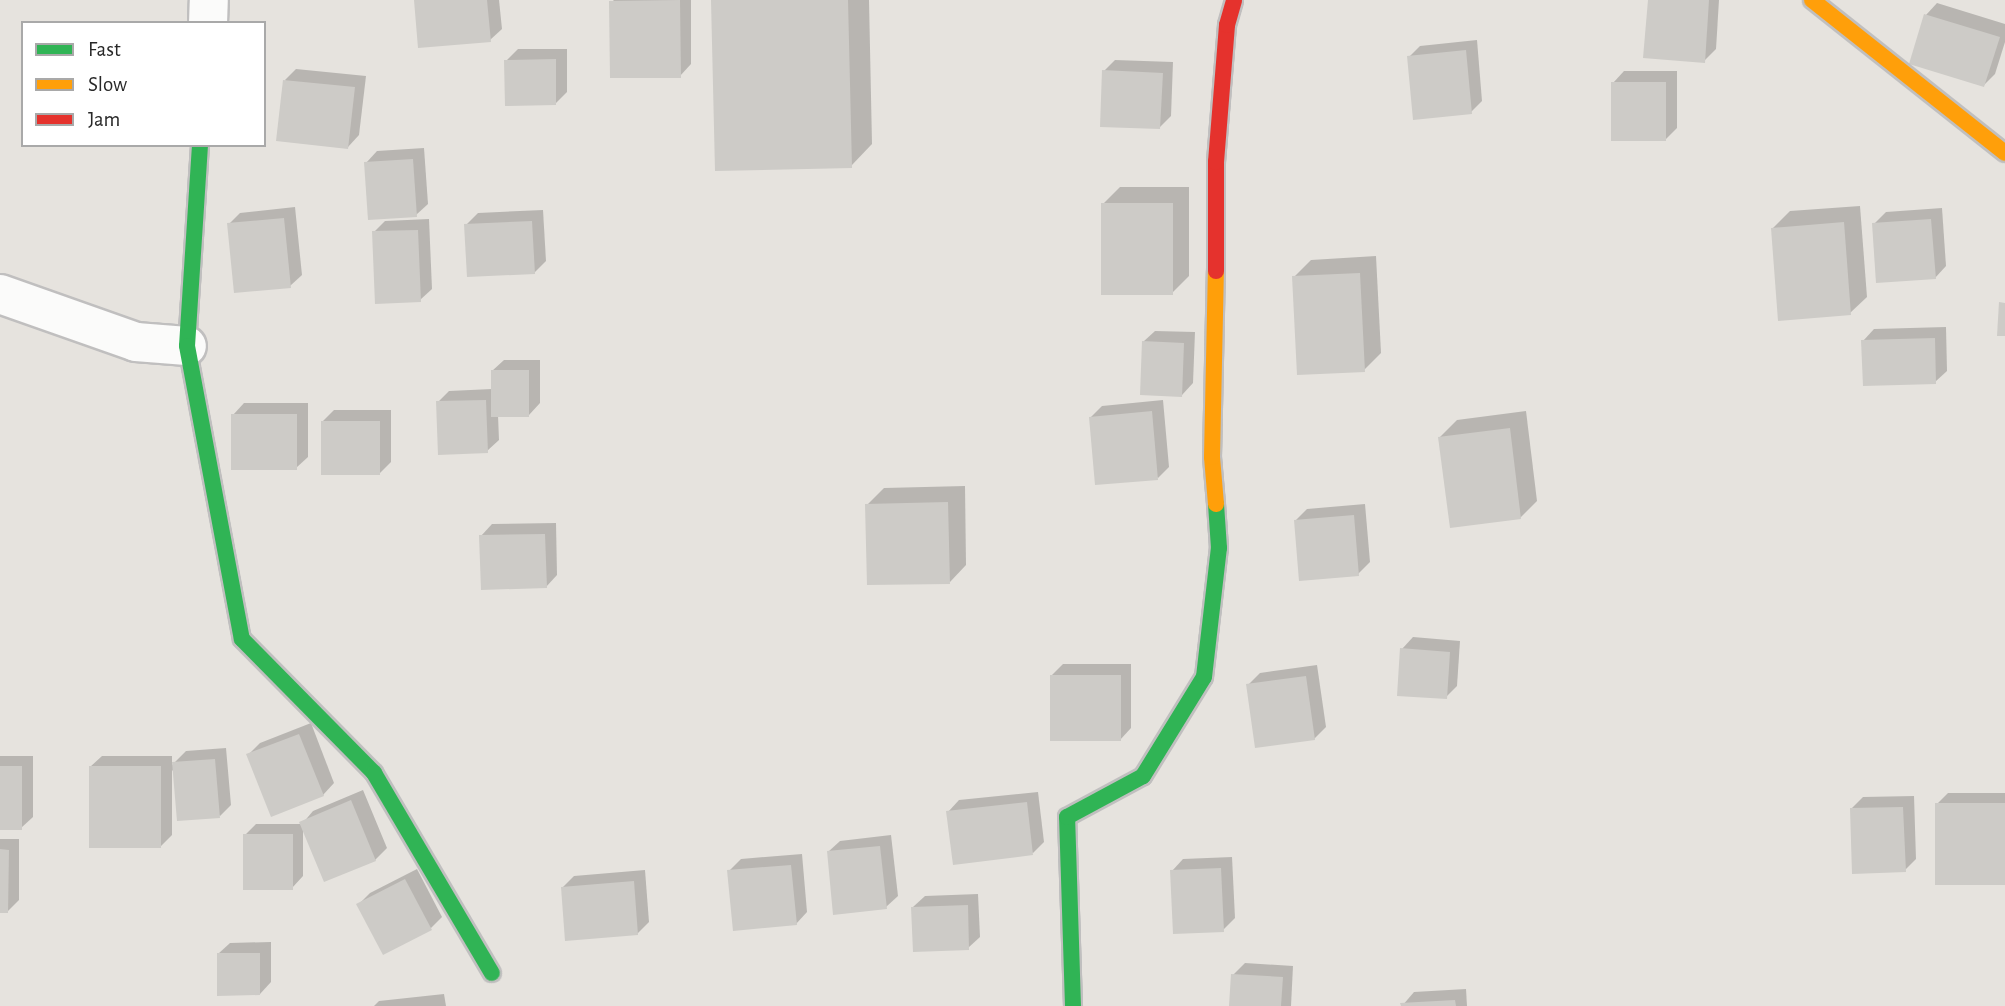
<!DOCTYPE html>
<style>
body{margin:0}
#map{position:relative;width:2005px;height:1006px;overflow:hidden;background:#e6e3de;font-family:"Alegreya Sans",sans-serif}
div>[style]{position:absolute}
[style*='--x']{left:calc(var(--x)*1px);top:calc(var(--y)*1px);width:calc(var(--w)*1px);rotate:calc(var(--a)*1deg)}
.shadow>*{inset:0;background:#0003}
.building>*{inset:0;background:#cdcbc7}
.roads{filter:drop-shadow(2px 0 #c0bfbf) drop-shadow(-2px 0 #c0bfbf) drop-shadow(0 2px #c0bfbf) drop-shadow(0 -2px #c0bfbf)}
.street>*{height:38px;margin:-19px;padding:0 19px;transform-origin:19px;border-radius:19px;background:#fbfbfa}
.fast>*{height:16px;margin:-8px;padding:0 8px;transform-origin:8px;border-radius:8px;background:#30b455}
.slow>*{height:16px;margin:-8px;padding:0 8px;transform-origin:8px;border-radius:8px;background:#ff9f0a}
.jam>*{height:16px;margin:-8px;padding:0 8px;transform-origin:8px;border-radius:8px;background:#e5322d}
span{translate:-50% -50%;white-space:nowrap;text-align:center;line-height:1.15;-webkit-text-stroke:5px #fff;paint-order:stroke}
.legend{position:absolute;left:21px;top:21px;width:245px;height:126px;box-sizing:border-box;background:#fff;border:2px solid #a9a9a9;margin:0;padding:9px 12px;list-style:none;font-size:21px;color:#282828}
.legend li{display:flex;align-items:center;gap:14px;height:35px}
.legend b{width:35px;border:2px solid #a9a9a9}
</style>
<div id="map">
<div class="shadow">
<div style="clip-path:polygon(416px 0,499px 0,502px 29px,490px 40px)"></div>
<div style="clip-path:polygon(613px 0,691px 0,691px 64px,680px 76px)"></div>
<div style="clip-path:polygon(713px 0,869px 0,872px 144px,851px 166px)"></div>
<div style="clip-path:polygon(1649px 0,1719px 0,1716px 49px,1704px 61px)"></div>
<div style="clip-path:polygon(1937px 3px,2005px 24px,2005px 42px,1995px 74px,1984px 85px,1926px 15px)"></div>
<div style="clip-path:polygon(1477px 40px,1482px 101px,1471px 112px,1409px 57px,1420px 46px)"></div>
<div style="clip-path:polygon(518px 49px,567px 49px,567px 92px,556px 103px,506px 61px)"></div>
<div style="clip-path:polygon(1115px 60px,1173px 62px,1171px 116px,1159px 128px,1104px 71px)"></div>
<div style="clip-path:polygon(296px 69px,366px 76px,359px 135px,348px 147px,285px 80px)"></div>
<div style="clip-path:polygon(1624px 71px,1677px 71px,1677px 128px,1665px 140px,1613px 83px)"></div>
<div style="clip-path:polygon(424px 148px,428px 204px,416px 215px,366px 163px,377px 151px)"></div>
<div style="clip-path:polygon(1120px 187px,1189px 187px,1189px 276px,1172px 293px,1103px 204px)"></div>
<div style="clip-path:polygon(1860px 206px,1867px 297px,1850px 313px,1773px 228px,1790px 211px)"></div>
<div style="clip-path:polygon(295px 207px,302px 275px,290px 286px,229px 224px,240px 213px)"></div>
<div style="clip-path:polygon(1942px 208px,1946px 266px,1935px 278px,1874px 224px,1886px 212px)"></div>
<div style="clip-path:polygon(543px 210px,546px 261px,534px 273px,466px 225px,478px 213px)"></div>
<div style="clip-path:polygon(429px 219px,432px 289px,420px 300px,374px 232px,385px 221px)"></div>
<div style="clip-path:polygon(1376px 256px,1381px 353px,1364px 370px,1294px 277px,1311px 260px)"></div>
<div style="clip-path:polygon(1946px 327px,1947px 371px,1935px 382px,1863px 341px,1874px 329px)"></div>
<div style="clip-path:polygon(1155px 331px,1195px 332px,1193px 383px,1182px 395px,1143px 342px)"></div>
<div style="clip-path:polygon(504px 360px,540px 360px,540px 403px,529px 415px,498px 415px,499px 440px,487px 451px,438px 402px,449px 391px,492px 389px,492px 371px)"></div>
<div style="clip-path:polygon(1163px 400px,1169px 467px,1158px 478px,1091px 417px,1102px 406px)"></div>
<div style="clip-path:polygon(244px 403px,308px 403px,308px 457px,296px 468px,233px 415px)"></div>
<div style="clip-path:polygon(334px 410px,391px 410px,391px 462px,379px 474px,322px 422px)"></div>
<div style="clip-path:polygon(1526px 411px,1537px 501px,1520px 518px,1440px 437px,1457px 420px)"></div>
<div style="clip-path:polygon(965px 486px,966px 565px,950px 582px,867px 505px,884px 488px)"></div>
<div style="clip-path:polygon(1365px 504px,1370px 562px,1358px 574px,1296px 520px,1307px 509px)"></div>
<div style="clip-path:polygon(556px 523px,557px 575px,546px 587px,481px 536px,492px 524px)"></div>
<div style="clip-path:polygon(1413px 637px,1460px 641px,1457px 686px,1446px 697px,1402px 649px)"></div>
<div style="clip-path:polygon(1063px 664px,1131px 664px,1131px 728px,1120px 740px,1052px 675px)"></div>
<div style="clip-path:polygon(1317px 665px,1326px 727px,1314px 739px,1248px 685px,1260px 673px)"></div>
<div style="clip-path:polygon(311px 723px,334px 783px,323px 795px,248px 755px,260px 743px)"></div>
<div style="clip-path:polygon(226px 748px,231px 805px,220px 816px,172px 770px,172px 835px,160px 847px,90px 767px,102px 756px,172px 756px,172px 765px,186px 751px)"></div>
<div style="clip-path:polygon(0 756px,33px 756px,33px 817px,21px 828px,0 828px)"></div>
<div style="clip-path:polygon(363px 790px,387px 848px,375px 860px,303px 828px,303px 876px,292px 888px,245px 835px,256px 824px,302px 824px,313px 811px)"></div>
<div style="clip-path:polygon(1038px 792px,1044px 842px,1033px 853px,948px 812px,959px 800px)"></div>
<div style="clip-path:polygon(1948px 793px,2005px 793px,2005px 884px,1937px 804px)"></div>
<div style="clip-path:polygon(1914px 796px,1916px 859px,1905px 870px,1851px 809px,1863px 797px)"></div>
<div style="clip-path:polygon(891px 835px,898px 896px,886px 907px,828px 852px,840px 841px)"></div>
<div style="clip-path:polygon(0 839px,19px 839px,19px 900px,7px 912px,0 911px)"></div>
<div style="clip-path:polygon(802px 854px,807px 912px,796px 924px,729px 871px,741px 859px)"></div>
<div style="clip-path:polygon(1232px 857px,1235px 918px,1223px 930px,1172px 871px,1183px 859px)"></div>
<div style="clip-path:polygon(417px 869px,442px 917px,431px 928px,358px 905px,370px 893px)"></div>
<div style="clip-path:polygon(645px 870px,649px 922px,637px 934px,563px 887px,574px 876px)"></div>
<div style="clip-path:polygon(978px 894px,980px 937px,968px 948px,913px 907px,925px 896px)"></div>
<div style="clip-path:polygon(271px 942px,271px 982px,260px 994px,218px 954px,230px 943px)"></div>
<div style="clip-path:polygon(1245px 963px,1293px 966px,1291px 1006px,1231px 1006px,1233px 975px)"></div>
<div style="clip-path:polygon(1466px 989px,1467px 1006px,1402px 1006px,1414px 992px)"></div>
<div style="clip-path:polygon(444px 994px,446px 1006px,374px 1006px,379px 1001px)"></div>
</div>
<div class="building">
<div style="clip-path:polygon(414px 0,487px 0,491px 42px,418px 48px)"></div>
<div style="clip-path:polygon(680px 0,681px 78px,610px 78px,609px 1px)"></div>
<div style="clip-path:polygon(711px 0,848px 0,852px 168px,715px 171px)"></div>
<div style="clip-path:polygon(1648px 0,1709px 0,1705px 63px,1643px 58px)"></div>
<div style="clip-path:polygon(1924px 14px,2000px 37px,1984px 87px,1909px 64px)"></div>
<div style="clip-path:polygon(1466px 50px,1472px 114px,1413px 120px,1407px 56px)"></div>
<div style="clip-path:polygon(556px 59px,556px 105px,505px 106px,504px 60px)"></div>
<div style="clip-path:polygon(1102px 70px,1163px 73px,1160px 129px,1100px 127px)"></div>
<div style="clip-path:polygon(283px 80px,355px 87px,348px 149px,276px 141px)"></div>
<div style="clip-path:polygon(1611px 82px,1666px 82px,1666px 141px,1611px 141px)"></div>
<div style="clip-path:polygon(413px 159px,417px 217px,368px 220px,364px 162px)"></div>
<div style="clip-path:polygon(1101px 203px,1173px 203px,1173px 295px,1101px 295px)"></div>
<div style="clip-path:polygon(284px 218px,291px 288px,234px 293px,227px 223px)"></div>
<div style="clip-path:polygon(1931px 219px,1936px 279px,1876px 283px,1872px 223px)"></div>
<div style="clip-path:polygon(532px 221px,535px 274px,467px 277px,464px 224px)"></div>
<div style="clip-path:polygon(1844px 222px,1851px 315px,1778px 321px,1771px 228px)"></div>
<div style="clip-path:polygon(418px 230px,421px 302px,375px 304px,372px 231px)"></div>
<div style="clip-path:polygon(1360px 273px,1365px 372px,1297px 375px,1292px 276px)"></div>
<div style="clip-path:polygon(1999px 302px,2005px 303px,2005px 336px,1997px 336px)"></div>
<div style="clip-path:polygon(1935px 338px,1936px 384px,1863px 386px,1861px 340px)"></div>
<div style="clip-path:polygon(1142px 341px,1184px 343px,1182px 397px,1140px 395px)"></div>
<div style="clip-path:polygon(491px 370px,529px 370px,529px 417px,491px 417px)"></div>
<div style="clip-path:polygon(486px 400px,488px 453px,438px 455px,436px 401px)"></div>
<div style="clip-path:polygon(1152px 411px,1158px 480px,1095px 485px,1089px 417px)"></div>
<div style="clip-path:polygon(231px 414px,297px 414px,297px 470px,231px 470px)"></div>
<div style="clip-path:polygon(321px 421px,380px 421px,380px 475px,321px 475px)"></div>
<div style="clip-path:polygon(1510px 428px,1521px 519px,1450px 528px,1438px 437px)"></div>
<div style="clip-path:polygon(948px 502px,950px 584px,867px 585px,865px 504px)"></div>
<div style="clip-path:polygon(1354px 515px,1359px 576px,1299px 581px,1294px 520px)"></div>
<div style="clip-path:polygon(545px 534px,547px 588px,481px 590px,479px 535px)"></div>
<div style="clip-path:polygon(1400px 648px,1450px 652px,1447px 699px,1397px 696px)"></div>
<div style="clip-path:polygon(1050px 675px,1121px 675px,1121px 741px,1050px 741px)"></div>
<div style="clip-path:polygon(1306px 676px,1315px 740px,1255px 748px,1246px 684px)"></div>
<div style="clip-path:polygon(299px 734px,324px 796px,271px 817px,246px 754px)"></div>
<div style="clip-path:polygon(215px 759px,220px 818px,177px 821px,172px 762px)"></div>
<div style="clip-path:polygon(0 766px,22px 766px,22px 830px,0 830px)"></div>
<div style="clip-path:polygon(89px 766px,161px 766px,161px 848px,89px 848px)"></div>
<div style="clip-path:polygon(351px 800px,376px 861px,324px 882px,299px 822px)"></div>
<div style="clip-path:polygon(1027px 802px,1033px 855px,953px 865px,946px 811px)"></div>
<div style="clip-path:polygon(1935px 803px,2005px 803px,2005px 885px,1935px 885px)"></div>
<div style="clip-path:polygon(1903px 807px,1906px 872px,1852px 874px,1850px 808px)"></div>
<div style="clip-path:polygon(243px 834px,293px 834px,293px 890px,243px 890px)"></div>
<div style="clip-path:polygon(880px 846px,887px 909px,833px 915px,827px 851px)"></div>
<div style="clip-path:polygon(0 849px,9px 850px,8px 913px,0 913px)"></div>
<div style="clip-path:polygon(791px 865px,797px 925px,733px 931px,727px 870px)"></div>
<div style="clip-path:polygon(1221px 868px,1224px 932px,1173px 934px,1170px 870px)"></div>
<div style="clip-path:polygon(405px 879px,432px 930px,383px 955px,356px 904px)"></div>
<div style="clip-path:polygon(634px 881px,638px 935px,565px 941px,561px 887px)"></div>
<div style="clip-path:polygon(968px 905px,969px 950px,913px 952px,911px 907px)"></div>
<div style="clip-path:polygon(217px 953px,260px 953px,260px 995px,217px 996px)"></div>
<div style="clip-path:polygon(1231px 974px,1283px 977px,1281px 1006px,1229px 1006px)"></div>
<div style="clip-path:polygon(1455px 1000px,1456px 1006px,1401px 1006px,1400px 1003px)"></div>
</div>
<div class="roads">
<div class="street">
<div style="--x:208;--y:23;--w:23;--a:-88"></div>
<div style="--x:0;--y:294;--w:144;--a:19.4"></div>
<div style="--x:136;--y:342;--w:51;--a:4.5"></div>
</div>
<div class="fast">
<div style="--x:200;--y:145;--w:201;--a:93.7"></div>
<div style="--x:187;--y:346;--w:298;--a:79.4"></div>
<div style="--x:242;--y:639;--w:188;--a:45.4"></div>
<div style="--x:374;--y:773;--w:232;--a:59.5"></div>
<div style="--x:1073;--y:1006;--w:189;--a:-91.8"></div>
<div style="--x:1067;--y:817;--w:86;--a:-28.3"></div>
<div style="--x:1143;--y:776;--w:116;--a:-58.4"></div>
<div style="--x:1204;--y:677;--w:130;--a:-83.4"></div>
<div style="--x:1219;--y:548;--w:44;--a:-93.9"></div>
</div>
<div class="slow">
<div style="--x:1812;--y:0;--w:246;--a:38.4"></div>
<div style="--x:1216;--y:504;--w:47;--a:-94.9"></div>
<div style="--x:1212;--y:457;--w:186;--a:-88.8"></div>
</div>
<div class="jam">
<div style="--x:1216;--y:271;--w:109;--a:-90"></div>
<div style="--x:1216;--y:162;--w:137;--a:-85.4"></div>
<div style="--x:1227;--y:25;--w:26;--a:-74"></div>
</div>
</div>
<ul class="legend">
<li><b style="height:9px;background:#30b455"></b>Fast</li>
<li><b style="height:9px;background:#ff9f0a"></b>Slow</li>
<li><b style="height:9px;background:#e5322d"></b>Jam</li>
</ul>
</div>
